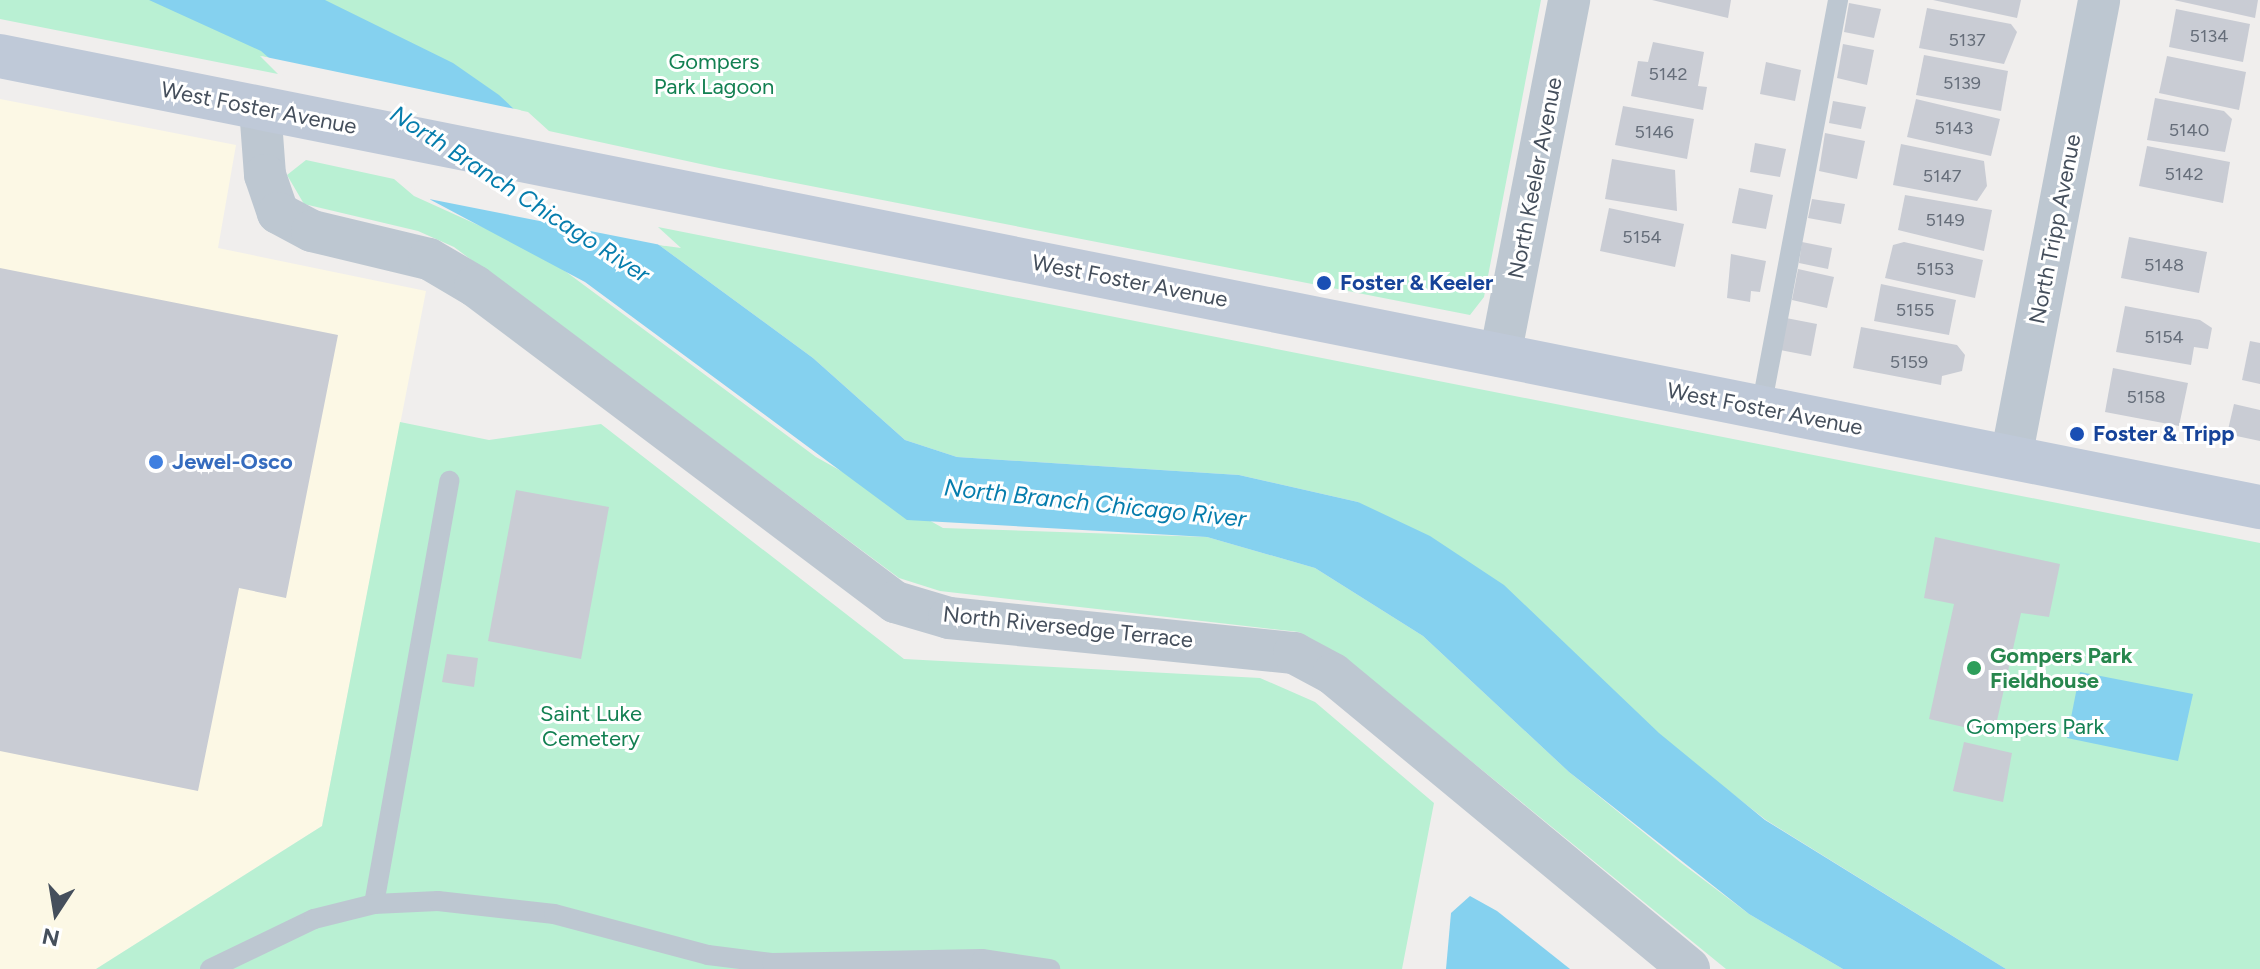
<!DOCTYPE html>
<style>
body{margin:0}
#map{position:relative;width:2260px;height:969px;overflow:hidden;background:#f0eeed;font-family:Figtree,sans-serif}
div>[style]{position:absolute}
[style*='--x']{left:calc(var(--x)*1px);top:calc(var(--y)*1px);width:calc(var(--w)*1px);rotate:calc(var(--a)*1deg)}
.commercial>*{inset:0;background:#fcf8e5}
.green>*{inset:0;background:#b9f0d3}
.water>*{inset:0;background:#85d1ef}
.pier>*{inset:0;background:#f0eeed}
.building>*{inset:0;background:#c9ccd4}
.lane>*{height:20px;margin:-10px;padding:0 10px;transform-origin:10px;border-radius:10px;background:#bdc7d1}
.street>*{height:42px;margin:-21px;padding:0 21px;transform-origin:21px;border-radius:21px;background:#bdc7d1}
.secondary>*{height:44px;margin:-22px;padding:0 22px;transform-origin:22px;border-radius:22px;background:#bfc9d8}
.dots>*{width:22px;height:22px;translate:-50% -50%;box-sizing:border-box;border:4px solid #fff;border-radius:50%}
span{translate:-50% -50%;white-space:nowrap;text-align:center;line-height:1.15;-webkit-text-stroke:6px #fff;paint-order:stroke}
.number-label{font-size:18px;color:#666e7a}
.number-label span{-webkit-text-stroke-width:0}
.park-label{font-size:22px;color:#138052}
.street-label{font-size:22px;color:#454f5c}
.transit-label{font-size:22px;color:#164399;font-weight:700}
.left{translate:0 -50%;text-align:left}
.shop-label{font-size:22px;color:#366cbe;font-weight:700}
.leisure-label{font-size:22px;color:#27864d;font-weight:700}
.water-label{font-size:24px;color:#067dad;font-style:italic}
.north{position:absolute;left:16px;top:873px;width:80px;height:80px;-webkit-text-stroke:6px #fff;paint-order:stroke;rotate:192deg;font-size:22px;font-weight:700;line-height:32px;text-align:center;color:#454f5c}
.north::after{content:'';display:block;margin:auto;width:28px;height:36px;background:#454f5c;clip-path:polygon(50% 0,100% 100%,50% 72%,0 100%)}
</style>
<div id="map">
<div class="commercial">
<div style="clip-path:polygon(0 99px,236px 145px,218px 248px,426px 291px,322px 826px,96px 969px,0 969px)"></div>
</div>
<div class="green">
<div style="clip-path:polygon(0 0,1541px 0,1484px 297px,1470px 315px,719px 168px,549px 131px,528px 112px,260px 56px,278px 74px,0 19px)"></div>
<div style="clip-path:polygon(306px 160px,394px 179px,414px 196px,542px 254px,816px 457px,943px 528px,1207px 537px,1315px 568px,1423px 636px,1569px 772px,1680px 862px,1749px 914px,1843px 969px,1726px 969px,1368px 677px,1299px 632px,940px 591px,899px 578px,454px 247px,418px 231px,304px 204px,287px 175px)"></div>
<div style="clip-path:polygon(658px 227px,2260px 543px,2260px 969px,2006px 969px,1766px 820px,1358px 502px,1239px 475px,957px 457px,905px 440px,813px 358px,659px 245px,681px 248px)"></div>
<div style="clip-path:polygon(400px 422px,489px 440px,601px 424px,904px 659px,1260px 678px,1315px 702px,1434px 803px,1402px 969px,96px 969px,322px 826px)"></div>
</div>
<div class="water">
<div style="clip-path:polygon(149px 0,325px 0,453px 63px,499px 95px,659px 245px,813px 358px,905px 440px,957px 457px,1239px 475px,1358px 502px,1430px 536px,1504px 585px,1659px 733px,1765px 820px,2006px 969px,1843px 969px,1749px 914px,1569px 772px,1423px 636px,1315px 568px,1207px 537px,907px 520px,585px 282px,431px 200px,261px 51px)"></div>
<div style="clip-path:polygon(2080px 672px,2193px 694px,2178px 761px,2067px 738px)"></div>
<div style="clip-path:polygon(1470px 896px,1497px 911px,1570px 969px,1446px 969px,1451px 913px)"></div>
</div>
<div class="pier">
<div style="clip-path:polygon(261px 56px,520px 110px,666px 246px,424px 198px)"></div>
</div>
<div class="building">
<div style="clip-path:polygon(1652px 0,1731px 0,1728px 18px)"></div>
<div style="clip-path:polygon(1933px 0,2021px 0,2017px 18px)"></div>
<div style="clip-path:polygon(2174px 0,2258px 0,2255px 18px)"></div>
<div style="clip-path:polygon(1849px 3px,1881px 9px,1874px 38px,1844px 32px)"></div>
<div style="clip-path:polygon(1927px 8px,2011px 24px,2017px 32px,2004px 64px,1919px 48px)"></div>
<div style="clip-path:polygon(2176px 9px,2250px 24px,2243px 62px,2169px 47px)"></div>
<div style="clip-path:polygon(1653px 42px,1704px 52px,1698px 86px,1707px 87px,1703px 110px,1631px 96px,1638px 61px,1648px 62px)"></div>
<div style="clip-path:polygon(1843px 44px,1874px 50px,1867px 85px,1837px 78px)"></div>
<div style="clip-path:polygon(1924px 55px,2008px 71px,2001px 111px,1916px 95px)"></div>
<div style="clip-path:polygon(2167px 56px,2246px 72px,2239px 110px,2159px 93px)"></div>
<div style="clip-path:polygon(1766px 62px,1801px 70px,1795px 101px,1760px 94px)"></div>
<div style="clip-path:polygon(2155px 98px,2224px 111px,2232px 119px,2225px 152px,2147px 140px)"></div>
<div style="clip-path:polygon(1916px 99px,2000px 119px,1991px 156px,1907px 137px)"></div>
<div style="clip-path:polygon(1833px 101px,1866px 107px,1861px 129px,1829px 123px)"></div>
<div style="clip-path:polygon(1623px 106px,1694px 119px,1687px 159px,1615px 145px)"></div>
<div style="clip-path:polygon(1825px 133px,1865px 141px,1857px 179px,1819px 171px)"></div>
<div style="clip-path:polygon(1755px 143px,1786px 149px,1780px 177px,1750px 172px)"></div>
<div style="clip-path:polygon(1901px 144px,1984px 161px,1987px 186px,1977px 201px,1893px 185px)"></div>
<div style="clip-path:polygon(2147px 146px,2230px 162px,2223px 203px,2139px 186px)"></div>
<div style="clip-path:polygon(1612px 159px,1675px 170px,1677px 211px,1605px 199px)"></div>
<div style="clip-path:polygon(1739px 188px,1773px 195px,1766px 229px,1732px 223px)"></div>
<div style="clip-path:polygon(1905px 195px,1992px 210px,1984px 251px,1898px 230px)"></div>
<div style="clip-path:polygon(1812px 199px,1845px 204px,1841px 224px,1808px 218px)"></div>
<div style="clip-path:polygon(1609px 208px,1684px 224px,1675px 267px,1600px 251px)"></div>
<div style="clip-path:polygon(2129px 237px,2207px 252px,2199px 293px,2121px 278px)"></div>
<div style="clip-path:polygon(1802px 242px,1832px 248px,1828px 269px,1799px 263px)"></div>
<div style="clip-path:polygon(1904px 242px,1983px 260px,1975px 298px,1885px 278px,1893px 245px)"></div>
<div style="clip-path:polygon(1731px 254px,1766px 261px,1760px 292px,1751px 291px,1750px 302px,1727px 298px)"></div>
<div style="clip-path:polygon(0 268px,338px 335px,286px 598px,239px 588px,198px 791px,0 751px)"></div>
<div style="clip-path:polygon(1798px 269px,1834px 277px,1827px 308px,1792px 300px)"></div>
<div style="clip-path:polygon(1881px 284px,1956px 300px,1949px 335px,1874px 321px)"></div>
<div style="clip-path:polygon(2125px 306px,2200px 320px,2212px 328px,2208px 349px,2194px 347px,2191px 365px,2116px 352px)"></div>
<div style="clip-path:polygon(1786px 318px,1817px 324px,1811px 356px,1780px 350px)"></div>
<div style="clip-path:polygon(1861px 327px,1957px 345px,1965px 355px,1962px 371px,1942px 376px,1941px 385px,1853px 368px)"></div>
<div style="clip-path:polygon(2250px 341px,2260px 343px,2260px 384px,2242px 380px)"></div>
<div style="clip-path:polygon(2113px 368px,2188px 383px,2179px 426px,2105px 412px)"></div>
<div style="clip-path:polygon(2234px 404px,2260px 410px,2260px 441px,2227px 434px)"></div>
<div style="clip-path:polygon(516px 490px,609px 507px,581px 659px,488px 641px)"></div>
<div style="clip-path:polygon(1935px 537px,2060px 564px,2049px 617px,2021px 613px,1994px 734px,1929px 719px,1954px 604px,1924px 598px)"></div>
<div style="clip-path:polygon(447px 654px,478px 658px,474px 687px,442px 682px)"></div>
<div style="clip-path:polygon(1964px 742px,2012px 753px,2003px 802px,1953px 791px)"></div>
</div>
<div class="lane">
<div style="--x:1761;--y:408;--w:415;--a:-79.3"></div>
<div style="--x:374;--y:904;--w:430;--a:-79.9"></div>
<div style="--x:210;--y:969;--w:115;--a:-25.7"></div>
<div style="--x:314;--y:919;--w:62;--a:-14"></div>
<div style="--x:374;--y:904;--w:64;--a:-2.7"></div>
<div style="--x:438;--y:901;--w:117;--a:6.4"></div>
<div style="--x:554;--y:914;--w:159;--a:14.9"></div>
<div style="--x:708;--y:955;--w:64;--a:7.1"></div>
<div style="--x:772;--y:963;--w:210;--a:-1.1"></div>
<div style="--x:982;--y:959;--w:69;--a:8.4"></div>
</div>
<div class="street">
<div style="--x:260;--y:108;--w:67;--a:85.7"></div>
<div style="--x:265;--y:175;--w:40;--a:71.1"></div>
<div style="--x:278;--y:213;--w:38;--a:28"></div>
<div style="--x:312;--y:231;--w:120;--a:13.5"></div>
<div style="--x:429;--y:259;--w:53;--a:30.4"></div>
<div style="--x:475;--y:286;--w:526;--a:36.96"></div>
<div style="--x:895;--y:602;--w:56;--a:16.5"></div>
<div style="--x:949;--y:618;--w:347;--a:5.8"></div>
<div style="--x:1294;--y:653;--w:44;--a:28.3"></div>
<div style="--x:1333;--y:674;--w:462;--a:39.6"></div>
<div style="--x:1500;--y:356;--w:363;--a:-79"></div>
<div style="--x:2011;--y:458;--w:466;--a:-79.1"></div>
</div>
<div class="secondary">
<div style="--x:0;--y:56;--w:2305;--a:11.29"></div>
</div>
<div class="dots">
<div style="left:1324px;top:283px;background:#1a4fb4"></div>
<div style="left:2077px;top:434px;background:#1a4fb4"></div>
<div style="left:156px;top:462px;background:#3f7fe0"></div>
<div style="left:1974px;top:668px;background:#2e9e5b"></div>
</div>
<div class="number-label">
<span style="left:2209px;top:36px">5134</span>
<span style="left:1967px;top:40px">5137</span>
<span style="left:1668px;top:74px">5142</span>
<span style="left:1962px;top:83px">5139</span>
<span style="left:1954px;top:128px">5143</span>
<span style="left:2189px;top:130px">5140</span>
<span style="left:1654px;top:132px">5146</span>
<span style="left:2184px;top:174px">5142</span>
<span style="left:1942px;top:176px">5147</span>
<span style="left:1945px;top:220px">5149</span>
<span style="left:1642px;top:237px">5154</span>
<span style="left:2164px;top:265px">5148</span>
<span style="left:1935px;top:269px">5153</span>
<span style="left:1915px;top:310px">5155</span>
<span style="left:2164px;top:337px">5154</span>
<span style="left:1909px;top:362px">5159</span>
<span style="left:2146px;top:397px">5158</span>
</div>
<div class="park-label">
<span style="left:714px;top:74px">Gompers<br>Park Lagoon</span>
<span style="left:591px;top:726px">Saint Luke<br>Cemetery</span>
<span style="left:2035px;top:727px">Gompers Park</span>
</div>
<div class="street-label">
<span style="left:259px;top:108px;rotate:11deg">West Foster Avenue</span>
<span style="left:1535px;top:178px;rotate:-79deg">North Keeler Avenue</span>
<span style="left:2055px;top:229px;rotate:-79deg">North Tripp Avenue</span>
<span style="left:1130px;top:281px;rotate:11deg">West Foster Avenue</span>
<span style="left:1765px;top:409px;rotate:11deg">West Foster Avenue</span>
<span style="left:1068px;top:627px;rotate:6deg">North Riversedge Terrace</span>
</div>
<div class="transit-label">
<span class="left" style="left:1340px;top:283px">Foster &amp; Keeler</span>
<span class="left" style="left:2093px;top:434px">Foster &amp; Tripp</span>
</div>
<div class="shop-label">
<span class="left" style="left:172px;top:462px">Jewel-Osco</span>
</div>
<div class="leisure-label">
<span class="left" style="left:1990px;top:668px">Gompers Park<br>Fieldhouse</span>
</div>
<div class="water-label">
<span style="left:520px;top:194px;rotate:33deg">North Branch Chicago River</span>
<span style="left:1095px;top:503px;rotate:6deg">North Branch Chicago River</span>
</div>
<div class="north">N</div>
</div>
